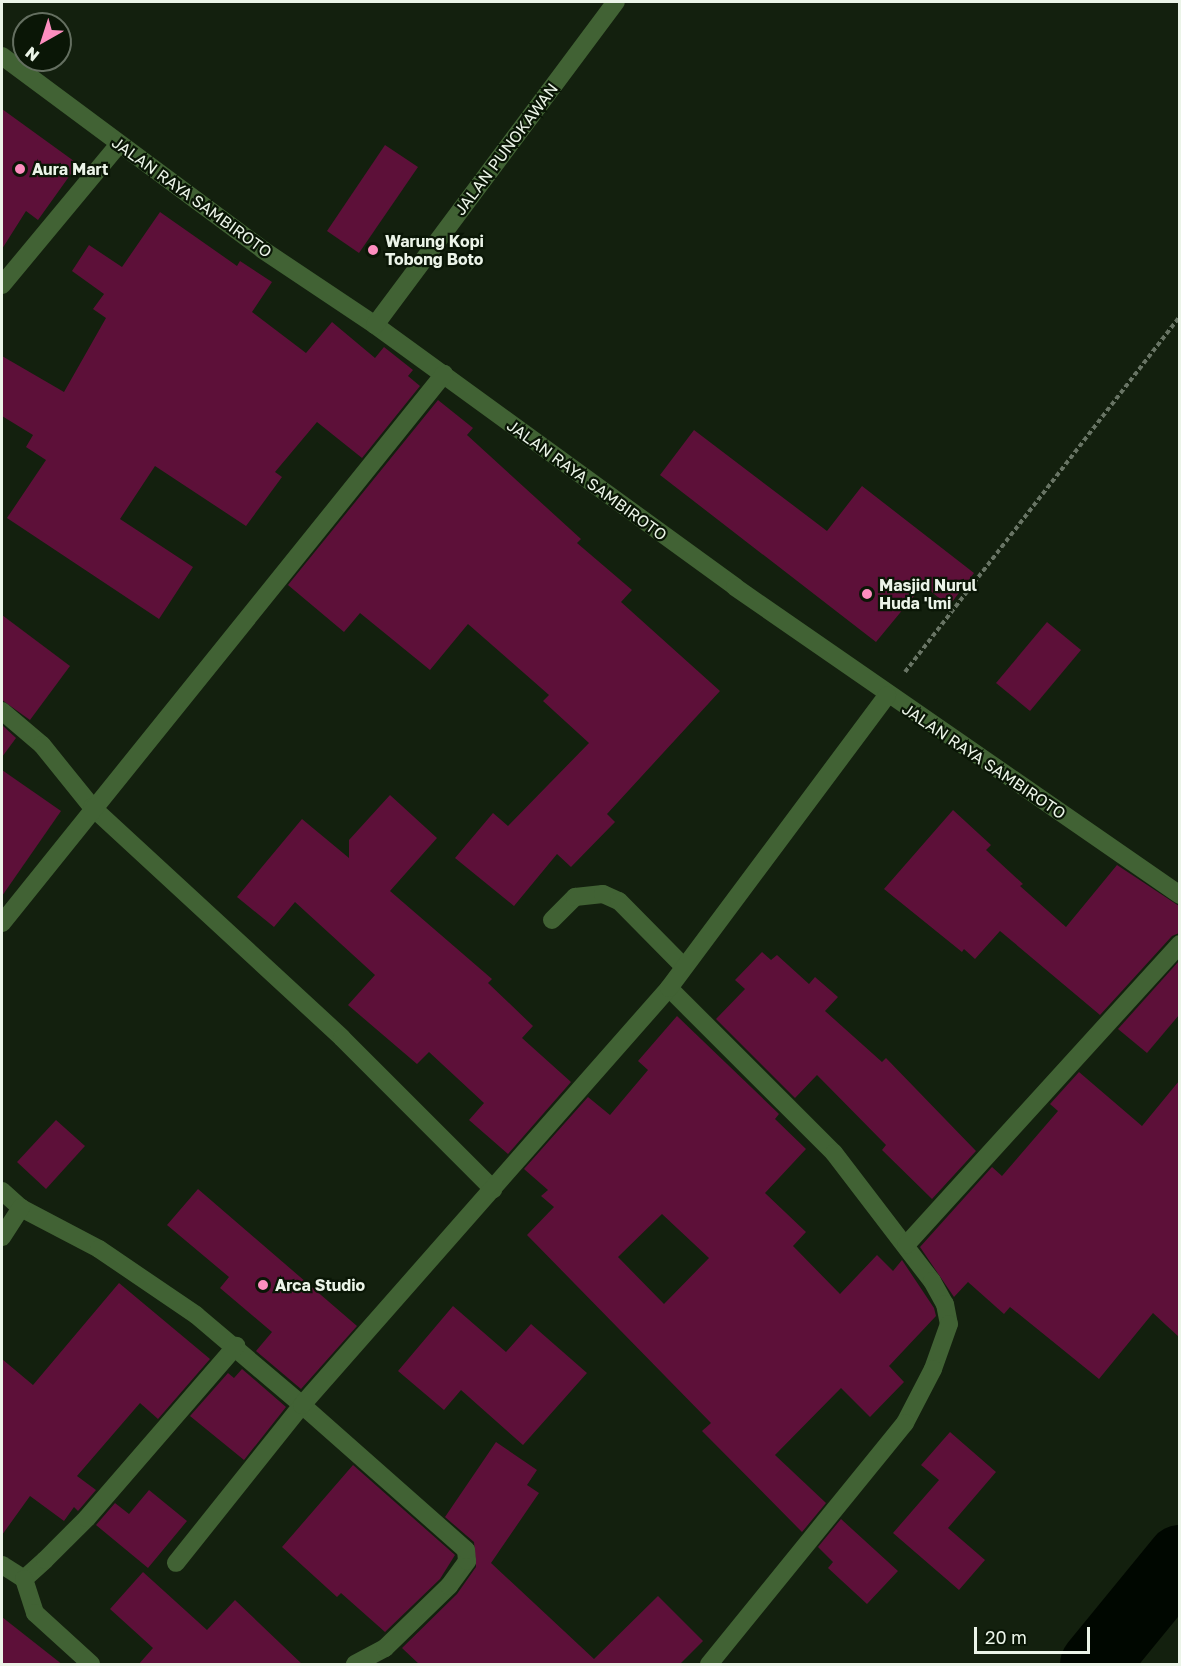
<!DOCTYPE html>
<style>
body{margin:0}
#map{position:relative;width:1181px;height:1666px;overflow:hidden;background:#13200e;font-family:"Golos Text",sans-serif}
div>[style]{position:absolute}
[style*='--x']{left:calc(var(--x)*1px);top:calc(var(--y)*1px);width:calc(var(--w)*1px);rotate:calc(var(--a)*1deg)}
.river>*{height:69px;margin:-34.5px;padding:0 34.5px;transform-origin:34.5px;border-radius:34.5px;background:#000700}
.building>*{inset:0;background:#5d1039}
.path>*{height:4px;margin-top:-2px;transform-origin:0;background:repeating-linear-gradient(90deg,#687464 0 4.5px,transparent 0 7.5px)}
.minor>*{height:18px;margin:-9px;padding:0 9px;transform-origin:9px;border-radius:9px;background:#416234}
.dots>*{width:16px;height:16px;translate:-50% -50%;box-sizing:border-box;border:3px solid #0a1606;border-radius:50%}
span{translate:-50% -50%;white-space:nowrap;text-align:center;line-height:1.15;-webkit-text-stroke:4.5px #0a1606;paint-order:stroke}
.street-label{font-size:16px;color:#ebf4e8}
.poi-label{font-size:16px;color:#ebf4e8;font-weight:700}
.left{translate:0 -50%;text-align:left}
.frame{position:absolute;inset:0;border:3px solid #ebf4e8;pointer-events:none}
.north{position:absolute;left:12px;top:12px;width:60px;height:60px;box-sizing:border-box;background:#0a1606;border:2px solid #646f60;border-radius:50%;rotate:219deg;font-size:16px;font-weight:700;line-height:24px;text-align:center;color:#ebf4e8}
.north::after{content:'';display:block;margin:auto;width:21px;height:27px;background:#fd8ebf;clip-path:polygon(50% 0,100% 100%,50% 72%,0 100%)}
.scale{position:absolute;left:974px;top:1627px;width:116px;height:27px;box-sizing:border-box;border:3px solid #ebf4e8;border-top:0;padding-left:8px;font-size:18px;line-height:21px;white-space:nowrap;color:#ebf4e8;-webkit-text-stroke:4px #0a1606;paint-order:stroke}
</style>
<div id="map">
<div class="river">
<div style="--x:1094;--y:1664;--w:136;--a:-50.7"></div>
</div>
<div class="building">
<div style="clip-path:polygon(2px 109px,78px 164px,38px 220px,26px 211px,2px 249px)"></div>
<div style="clip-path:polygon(385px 145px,418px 167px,359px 253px,327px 231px)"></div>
<div style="clip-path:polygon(160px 212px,237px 266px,240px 261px,272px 282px,252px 312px,306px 353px,332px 322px,375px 358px,384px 347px,413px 370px,408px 376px,420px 386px,362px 458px,317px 422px,275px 472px,282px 477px,246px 526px,155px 466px,120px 519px,193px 567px,159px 619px,7px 518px,46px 460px,26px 447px,33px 435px,2px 416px,2px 356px,64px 392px,106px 318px,93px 309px,104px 294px,72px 271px,89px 245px,122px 267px)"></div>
<div style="clip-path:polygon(438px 400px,473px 428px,467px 435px,581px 539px,577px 543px,632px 590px,621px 602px,720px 691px,607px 814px,615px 822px,571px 867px,557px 854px,514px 906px,455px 858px,493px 813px,508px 826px,589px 743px,543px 701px,549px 695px,468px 624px,430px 670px,360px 613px,344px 632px,288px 585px)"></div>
<div style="clip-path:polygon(694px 430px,827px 531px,862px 486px,974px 573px,949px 606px,923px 585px,876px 642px,660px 475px)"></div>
<div style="clip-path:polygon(2px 615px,70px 666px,30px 720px,2px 700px)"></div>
<div style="clip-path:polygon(1047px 622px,1081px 650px,1030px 711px,996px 683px)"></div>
<div style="clip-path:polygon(2px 725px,16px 738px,2px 757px)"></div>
<div style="clip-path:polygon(2px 770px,61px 811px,2px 896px)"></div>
<div style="clip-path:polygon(390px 795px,437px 838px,390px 891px,492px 979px,488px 983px,533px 1026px,522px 1038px,571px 1082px,508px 1154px,469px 1120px,484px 1103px,429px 1052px,417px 1064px,348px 1005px,375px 975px,295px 902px,274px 927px,237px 897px,302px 819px,349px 858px,349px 840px)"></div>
<div style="clip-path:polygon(953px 810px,991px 845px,986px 850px,1023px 884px,1020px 886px,1066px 927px,1117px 865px,1179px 906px,1179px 933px,1172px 936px,1100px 1015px,1000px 931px,975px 959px,964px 949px,962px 952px,884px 889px)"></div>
<div style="clip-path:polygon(762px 952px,771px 960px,777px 955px,809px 984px,815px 977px,838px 997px,825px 1011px,882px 1062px,886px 1058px,976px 1151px,932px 1199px,882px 1150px,886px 1145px,817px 1075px,795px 1098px,716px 1019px,745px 989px,735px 980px)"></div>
<div style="clip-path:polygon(1179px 961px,1179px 1015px,1147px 1053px,1118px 1029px)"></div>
<div style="clip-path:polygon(evenodd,677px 1016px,779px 1114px,775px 1119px,806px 1149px,765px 1193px,806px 1232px,793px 1246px,840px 1294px,877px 1255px,893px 1271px,902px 1260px,934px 1308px,936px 1316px,889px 1366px,904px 1382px,870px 1417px,841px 1388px,775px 1455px,826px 1503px,802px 1532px,702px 1431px,711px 1423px,527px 1235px,554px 1207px,541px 1196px,548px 1190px,524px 1169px,588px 1097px,610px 1115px,648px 1070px,638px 1061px,677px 1016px,662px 1214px,709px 1258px,664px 1304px,618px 1257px,662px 1214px)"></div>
<div style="clip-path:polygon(1079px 1072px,1142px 1126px,1179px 1081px,1179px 1337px,1153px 1313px,1099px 1379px,1010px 1307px,1004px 1314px,968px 1282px,954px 1297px,920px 1247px,992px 1167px,1002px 1176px,1058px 1111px,1050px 1104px)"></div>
<div style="clip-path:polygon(56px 1120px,85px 1146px,46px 1189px,17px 1162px)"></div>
<div style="clip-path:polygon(198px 1189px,357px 1326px,301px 1389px,256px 1351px,272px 1332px,220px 1288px,229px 1277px,167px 1225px)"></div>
<div style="clip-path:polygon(119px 1283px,210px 1359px,158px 1419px,140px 1403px,77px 1476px,96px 1490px,78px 1511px,74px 1507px,64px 1521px,30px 1496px,2px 1535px,2px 1359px,33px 1385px)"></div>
<div style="clip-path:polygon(453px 1306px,506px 1352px,531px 1324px,587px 1373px,523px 1445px,461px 1390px,444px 1410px,398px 1371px)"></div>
<div style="clip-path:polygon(242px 1369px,286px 1407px,244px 1460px,190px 1416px,228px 1373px,234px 1378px)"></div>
<div style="clip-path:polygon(950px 1432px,996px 1472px,948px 1528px,985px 1560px,959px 1590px,893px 1533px,939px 1480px,921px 1465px)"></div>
<div style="clip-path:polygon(496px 1442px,537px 1470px,527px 1485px,539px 1493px,491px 1563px,594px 1659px,658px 1596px,703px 1641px,679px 1665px,420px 1665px,402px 1648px,457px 1594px,476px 1567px,474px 1542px,445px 1517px)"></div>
<div style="clip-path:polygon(353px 1465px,455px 1555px,440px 1579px,385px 1632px,341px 1593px,337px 1597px,282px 1547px)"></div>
<div style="clip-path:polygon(149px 1490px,187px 1521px,148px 1568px,96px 1525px,115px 1503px,129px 1514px)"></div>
<div style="clip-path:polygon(841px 1519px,898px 1571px,867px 1604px,828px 1568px,833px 1562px,818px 1547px)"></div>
<div style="clip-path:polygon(143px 1572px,207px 1630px,235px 1600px,303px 1665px,138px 1665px,153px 1648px,110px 1609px)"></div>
<div style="clip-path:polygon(2px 1617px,63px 1665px,2px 1665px)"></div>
</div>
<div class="path">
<div style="--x:905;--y:672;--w:450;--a:-52.3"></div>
</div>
<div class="minor">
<div style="--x:2;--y:56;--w:325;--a:36.6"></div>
<div style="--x:263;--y:250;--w:135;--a:33.8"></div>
<div style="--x:375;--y:325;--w:445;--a:36"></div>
<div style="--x:735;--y:587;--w:541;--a:34.69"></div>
<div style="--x:2;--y:285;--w:183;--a:-50.3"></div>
<div style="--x:375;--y:325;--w:403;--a:-53.3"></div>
<div style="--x:2;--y:711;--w:52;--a:40.4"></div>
<div style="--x:42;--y:745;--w:80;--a:51.1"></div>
<div style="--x:92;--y:807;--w:340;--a:42.7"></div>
<div style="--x:342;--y:1038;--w:214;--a:45"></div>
<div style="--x:552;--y:920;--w:33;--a:-45"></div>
<div style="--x:575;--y:897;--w:28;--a:-6"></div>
<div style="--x:603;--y:894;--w:17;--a:24"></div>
<div style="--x:619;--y:901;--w:91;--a:45.4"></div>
<div style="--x:2;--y:923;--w:705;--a:-51.16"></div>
<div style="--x:669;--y:988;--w:233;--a:45"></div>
<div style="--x:834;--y:1153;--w:161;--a:52.6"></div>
<div style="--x:932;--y:1281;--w:26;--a:61"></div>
<div style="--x:945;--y:1304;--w:20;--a:79"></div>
<div style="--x:949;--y:1324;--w:48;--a:109.6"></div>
<div style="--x:933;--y:1369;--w:61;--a:117.4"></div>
<div style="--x:905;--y:1423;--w:311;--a:129.1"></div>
<div style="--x:2;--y:1191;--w:25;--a:42"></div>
<div style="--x:21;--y:1208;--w:88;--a:27.7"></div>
<div style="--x:99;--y:1249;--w:117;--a:34.2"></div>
<div style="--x:196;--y:1315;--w:139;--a:40.3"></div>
<div style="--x:302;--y:1405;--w:202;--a:128.6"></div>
<div style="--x:2;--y:1237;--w:35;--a:-57"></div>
<div style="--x:906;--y:1245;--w:407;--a:-47.7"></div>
<div style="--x:2;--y:1565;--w:26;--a:32"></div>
<div style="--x:24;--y:1579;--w:28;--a:-42"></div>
<div style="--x:45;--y:1560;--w:59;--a:-45"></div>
<div style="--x:87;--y:1518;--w:228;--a:-49.1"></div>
<div style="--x:24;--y:1579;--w:36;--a:72"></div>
<div style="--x:35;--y:1613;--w:76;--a:42.3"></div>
<div style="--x:355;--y:1664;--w:34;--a:-28"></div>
<div style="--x:385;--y:1648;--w:89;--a:-44.1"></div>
<div style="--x:449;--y:1586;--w:31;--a:-54"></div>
<div style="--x:467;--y:1561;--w:11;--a:-95"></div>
<div style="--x:466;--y:1550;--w:219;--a:-138.5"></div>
<div style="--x:302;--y:1405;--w:555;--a:-48.65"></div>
<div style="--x:669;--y:988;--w:365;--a:-53.3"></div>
</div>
<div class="dots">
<div style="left:20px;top:169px;background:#fd8ebf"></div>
<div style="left:373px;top:250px;background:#fd8ebf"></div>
<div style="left:867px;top:594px;background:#fd8ebf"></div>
<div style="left:263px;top:1285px;background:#fd8ebf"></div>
</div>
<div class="street-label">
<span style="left:506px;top:149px;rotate:-53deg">JALAN PUNOKAWAN</span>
<span style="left:192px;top:197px;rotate:36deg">JALAN RAYA SAMBIROTO</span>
<span style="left:587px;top:480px;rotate:36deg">JALAN RAYA SAMBIROTO</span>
<span style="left:984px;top:761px;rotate:34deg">JALAN RAYA SAMBIROTO</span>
</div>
<div class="poi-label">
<span class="left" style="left:32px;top:169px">Aura Mart</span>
<span class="left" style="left:385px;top:250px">Warung Kopi<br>Tobong Boto</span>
<span class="left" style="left:879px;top:594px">Masjid Nurul<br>Huda 'lmi</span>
<span class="left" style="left:275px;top:1285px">Arca Studio</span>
</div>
<div class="frame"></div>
<div class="north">N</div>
<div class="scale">20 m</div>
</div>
